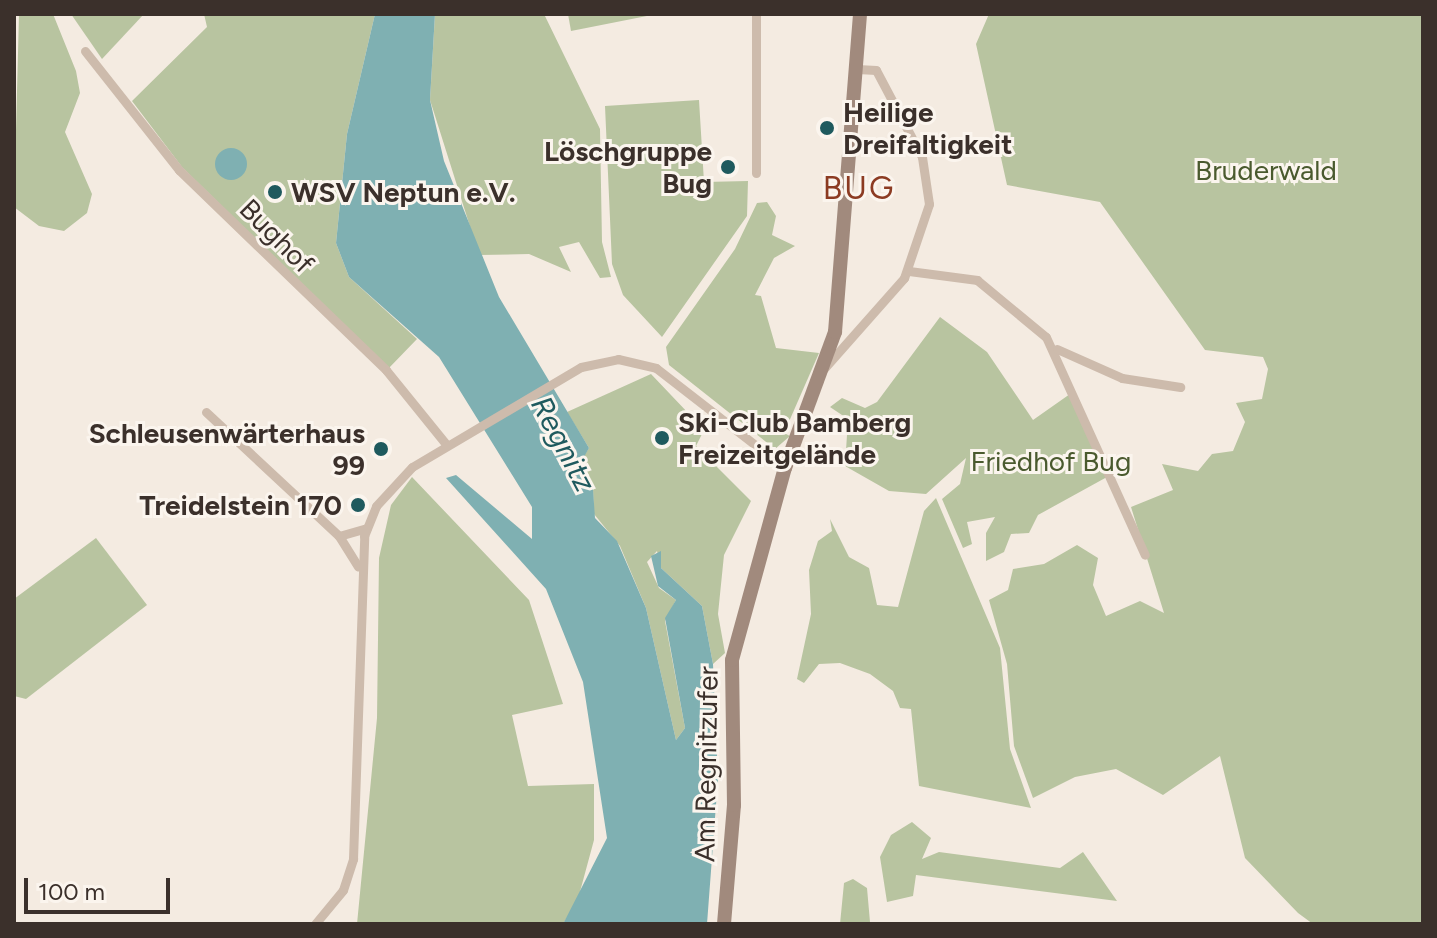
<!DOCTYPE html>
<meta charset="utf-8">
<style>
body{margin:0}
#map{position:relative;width:1437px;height:938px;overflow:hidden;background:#f4ebe1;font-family:Figtree,sans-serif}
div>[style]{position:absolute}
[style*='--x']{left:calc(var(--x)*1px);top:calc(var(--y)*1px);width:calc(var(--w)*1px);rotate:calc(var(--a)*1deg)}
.green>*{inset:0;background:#b8c4a0}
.water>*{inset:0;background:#7fb0b2}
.round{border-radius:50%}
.street>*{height:9px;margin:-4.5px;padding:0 4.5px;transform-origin:4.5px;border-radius:4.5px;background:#cdbbac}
.secondary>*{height:14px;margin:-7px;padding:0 7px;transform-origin:7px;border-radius:7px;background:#a18a7d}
.dots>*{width:22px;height:22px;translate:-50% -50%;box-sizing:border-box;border:4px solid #fbf5ee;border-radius:50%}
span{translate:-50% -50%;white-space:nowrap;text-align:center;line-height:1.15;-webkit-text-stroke:6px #fbf5ee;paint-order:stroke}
.poi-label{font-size:28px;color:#3b302b;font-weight:700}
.left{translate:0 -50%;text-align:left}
.right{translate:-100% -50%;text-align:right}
.park-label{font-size:28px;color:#4a5a2e}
.street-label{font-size:28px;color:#3b302b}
.water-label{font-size:30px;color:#1f5a5e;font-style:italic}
.quarter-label{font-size:32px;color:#8c3b22;letter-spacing:2px}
.frame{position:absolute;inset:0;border:16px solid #3b302b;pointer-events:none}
.scale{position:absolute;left:24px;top:878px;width:146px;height:36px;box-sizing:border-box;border:4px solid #3b302b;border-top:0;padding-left:10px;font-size:24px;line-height:28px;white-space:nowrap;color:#3b302b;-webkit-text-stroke:6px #fbf5ee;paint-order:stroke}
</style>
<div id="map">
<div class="green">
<div style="clip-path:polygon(19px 14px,53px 14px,76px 71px,80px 93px,65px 132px,92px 194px,87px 213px,64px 231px,39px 226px,14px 207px)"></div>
<div style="clip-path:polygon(71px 14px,144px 14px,102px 59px)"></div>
<div style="clip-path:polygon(204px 14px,375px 14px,347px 134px,336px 243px,349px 277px,417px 339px,388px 369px,182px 167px,132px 101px,207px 27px)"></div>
<div style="clip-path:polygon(435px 14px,544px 14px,600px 129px,602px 242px,611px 277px,600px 278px,579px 242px,559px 247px,571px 272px,529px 254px,479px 255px,430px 100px)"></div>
<div style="clip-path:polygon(568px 14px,657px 14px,571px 31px)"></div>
<div style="clip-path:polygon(989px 14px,1423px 14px,1423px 924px,1313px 924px,1298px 913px,1245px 858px,1220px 756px,1163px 795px,1116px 769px,1075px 777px,1033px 798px,1014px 746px,1007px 664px,989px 600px,1008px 590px,1013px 569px,1044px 564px,1077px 545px,1098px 558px,1093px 585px,1106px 616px,1140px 601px,1164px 613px,1131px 507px,1173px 490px,1162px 464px,1198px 471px,1212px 454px,1233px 451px,1245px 422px,1236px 403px,1262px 399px,1268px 369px,1263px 357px,1205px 350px,1100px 202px,1007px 185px,976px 44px)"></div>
<div style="clip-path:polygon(699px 100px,704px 182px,748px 181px,747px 216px,662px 337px,623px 295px,612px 264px,605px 106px)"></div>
<div style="clip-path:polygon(767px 202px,776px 216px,772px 235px,795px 246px,774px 258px,755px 295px,761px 296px,776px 348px,819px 353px,784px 433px,790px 436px,775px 449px,669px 365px,666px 347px,735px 249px,757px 203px)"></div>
<div style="clip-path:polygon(940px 317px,987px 352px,1033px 420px,1070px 394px,1107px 477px,1038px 515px,1029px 533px,1011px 534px,1004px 552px,986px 561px,986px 533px,995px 517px,967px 522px,972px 544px,963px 548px,942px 499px,960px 484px,966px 458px,926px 494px,889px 491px,845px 466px,848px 419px,830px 407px,842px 398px,865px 408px,877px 402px)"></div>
<div style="clip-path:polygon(651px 374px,690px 415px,708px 422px,696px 446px,751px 501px,724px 555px,718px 614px,725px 653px,713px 664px,702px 606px,661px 568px,657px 551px,647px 562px,659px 588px,676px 600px,665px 621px,685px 728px,676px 740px,646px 608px,620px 546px,594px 514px,593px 489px,578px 465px,589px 448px,567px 412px)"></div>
<div style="clip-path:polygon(412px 477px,529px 600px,563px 704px,512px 715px,528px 786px,594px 784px,594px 840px,578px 899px,563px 924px,357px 924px,377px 718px,379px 558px,391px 505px)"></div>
<div style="clip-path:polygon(936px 498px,1000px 648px,1010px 749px,1031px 808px,919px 786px,911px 709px,900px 708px,893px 691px,870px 674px,840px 663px,819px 664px,804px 683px,797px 679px,811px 614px,809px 570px,818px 541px,832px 531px,830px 519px,849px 557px,869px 568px,877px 605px,898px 607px,924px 511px)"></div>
<div style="clip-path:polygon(96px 538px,147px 605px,26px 699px,14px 696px,14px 599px)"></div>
<div style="clip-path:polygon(912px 822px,931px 838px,922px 859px,939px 852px,1060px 868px,1083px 852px,1117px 901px,916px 875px,913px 896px,887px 902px,880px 857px,891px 835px)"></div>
<div style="clip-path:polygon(853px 879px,867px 888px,870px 922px,913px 924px,840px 924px,844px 883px)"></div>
</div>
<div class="water">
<div style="clip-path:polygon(375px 14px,435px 14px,430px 100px,444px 161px,499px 297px,589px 448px,579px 466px,593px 489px,595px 518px,617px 541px,646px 608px,676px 740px,685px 728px,665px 618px,676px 600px,658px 586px,651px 556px,661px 551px,661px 568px,702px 606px,713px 664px,718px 778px,707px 924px,563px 924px,607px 838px,583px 682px,546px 589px,446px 478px,456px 475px,532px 539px,532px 507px,439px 357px,349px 277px,336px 243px,347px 134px)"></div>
<div class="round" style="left:215px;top:148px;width:32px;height:32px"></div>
</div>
<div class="street">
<div style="--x:756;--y:14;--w:159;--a:90"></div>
<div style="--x:85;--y:51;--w:152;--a:51.7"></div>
<div style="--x:179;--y:170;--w:288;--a:44"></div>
<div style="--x:386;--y:370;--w:95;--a:51"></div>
<div style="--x:909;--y:271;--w:69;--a:7.5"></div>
<div style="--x:977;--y:280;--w:89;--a:39.6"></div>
<div style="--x:1046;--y:337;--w:239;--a:65.6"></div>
<div style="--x:1057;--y:349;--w:71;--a:24"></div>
<div style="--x:1122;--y:378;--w:59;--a:8.8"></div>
<div style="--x:820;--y:373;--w:127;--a:-48.5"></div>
<div style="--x:904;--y:278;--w:78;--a:-71.3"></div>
<div style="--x:929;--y:204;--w:48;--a:-98.5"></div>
<div style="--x:922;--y:157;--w:98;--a:-117.9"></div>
<div style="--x:876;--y:70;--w:19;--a:-177"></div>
<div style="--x:206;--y:412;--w:182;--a:43"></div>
<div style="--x:339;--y:536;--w:36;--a:58"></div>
<div style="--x:339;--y:536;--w:29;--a:-16"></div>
<div style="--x:315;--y:924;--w:44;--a:-50.5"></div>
<div style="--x:343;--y:890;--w:33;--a:-72"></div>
<div style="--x:353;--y:859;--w:323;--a:-88"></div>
<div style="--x:364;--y:536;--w:32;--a:-68"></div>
<div style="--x:376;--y:506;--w:53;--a:-47.3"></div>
<div style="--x:412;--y:467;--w:196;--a:-30.6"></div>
<div style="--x:581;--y:367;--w:38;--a:-12"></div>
<div style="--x:618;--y:359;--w:39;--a:13"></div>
<div style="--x:656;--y:368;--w:163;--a:37.8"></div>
</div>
<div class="secondary">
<div style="--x:724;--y:924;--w:119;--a:-85.2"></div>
<div style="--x:734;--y:805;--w:145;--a:-90.8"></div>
<div style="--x:732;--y:660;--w:199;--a:-74.6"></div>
<div style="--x:785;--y:468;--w:145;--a:-69.8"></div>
<div style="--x:835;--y:332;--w:319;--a:-85.5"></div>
</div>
<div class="dots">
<div style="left:827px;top:128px;background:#1f5a5e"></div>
<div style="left:728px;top:167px;background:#1f5a5e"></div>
<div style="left:275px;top:192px;background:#1f5a5e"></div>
<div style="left:662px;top:438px;background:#1f5a5e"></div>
<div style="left:381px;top:449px;background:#1f5a5e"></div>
<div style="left:358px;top:505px;background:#1f5a5e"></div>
</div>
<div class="poi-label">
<span class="left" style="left:843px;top:128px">Heilige<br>Dreifaltigkeit</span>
<span class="right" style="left:712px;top:167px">Löschgruppe<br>Bug</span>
<span class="left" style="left:291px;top:192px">WSV Neptun e.V.</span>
<span class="left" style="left:678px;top:438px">Ski-Club Bamberg<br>Freizeitgelände</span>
<span class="right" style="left:365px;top:449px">Schleusenwärterhaus<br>99</span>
<span class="right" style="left:342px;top:505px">Treidelstein 170</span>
</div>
<div class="park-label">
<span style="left:1266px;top:170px">Bruderwald</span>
<span style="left:1051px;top:461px">Friedhof Bug</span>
</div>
<div class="street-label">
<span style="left:277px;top:236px;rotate:45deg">Bughof</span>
<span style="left:706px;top:764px;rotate:-89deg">Am Regnitzufer</span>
</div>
<div class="water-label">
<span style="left:563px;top:444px;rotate:62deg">Regnitz</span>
</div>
<div class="quarter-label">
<span style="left:859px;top:188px">BUG</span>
</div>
<div class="frame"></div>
<div class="scale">100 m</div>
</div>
